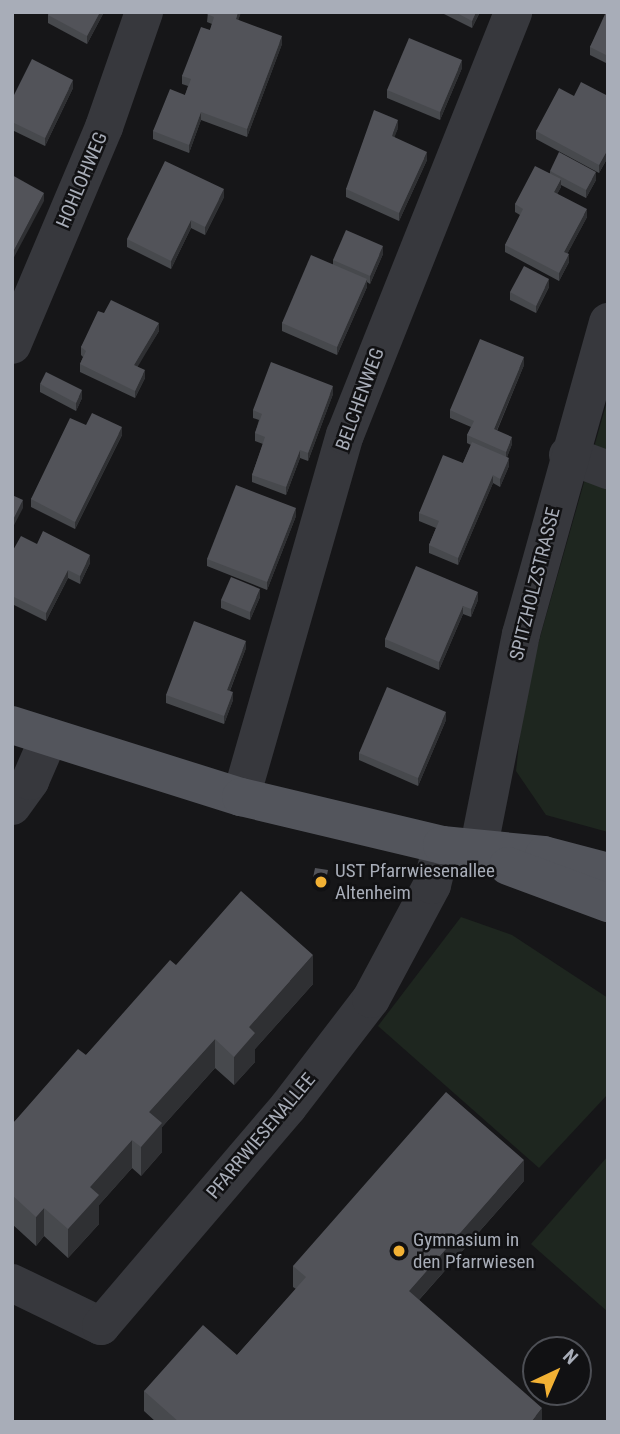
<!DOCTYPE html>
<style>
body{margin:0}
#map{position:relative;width:620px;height:1434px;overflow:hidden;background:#161618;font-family:"Roboto Condensed",sans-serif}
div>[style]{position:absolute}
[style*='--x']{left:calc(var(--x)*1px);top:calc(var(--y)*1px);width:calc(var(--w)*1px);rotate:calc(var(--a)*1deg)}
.green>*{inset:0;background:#1e261f}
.minor>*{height:38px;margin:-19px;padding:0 19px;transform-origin:19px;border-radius:19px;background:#37383d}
.major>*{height:38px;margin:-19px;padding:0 19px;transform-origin:19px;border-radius:19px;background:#53555c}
.wall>*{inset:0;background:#47494d}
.shaded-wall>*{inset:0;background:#2f3033}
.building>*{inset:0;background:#525359}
.dots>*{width:19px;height:19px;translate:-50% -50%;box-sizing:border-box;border:4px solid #111113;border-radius:50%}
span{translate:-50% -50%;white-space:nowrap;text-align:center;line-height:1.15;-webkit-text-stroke:5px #111113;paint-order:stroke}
.street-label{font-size:19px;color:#a8adb8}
.poi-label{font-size:19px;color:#a8adb8}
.left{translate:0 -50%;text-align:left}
.frame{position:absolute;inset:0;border:14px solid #a8adb8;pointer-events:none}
.north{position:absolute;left:522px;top:1336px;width:70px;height:70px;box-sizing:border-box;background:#111113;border:2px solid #4d4f55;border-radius:50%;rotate:44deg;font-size:19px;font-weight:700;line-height:28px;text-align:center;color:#a8adb8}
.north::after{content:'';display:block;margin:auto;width:24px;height:32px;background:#f2b134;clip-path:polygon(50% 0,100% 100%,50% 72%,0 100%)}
</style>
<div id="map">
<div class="green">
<div style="clip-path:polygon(608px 398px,608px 832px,546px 815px,516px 771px,525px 690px)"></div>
<div style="clip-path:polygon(461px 917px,512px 935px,608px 998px,608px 1094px,539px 1168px,378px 1026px)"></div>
<div style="clip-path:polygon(608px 1156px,608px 1312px,531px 1244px)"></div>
</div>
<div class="minor">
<div style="--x:12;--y:345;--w:237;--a:-67.1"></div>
<div style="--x:104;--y:127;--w:122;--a:-70.8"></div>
<div style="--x:568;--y:455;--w:43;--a:20.6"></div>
<div style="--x:241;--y:797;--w:377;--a:-74"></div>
<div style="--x:345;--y:435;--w:455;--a:-68.3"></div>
<div style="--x:12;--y:806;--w:31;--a:-54"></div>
<div style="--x:30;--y:781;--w:48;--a:-66.6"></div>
<div style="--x:478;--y:851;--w:221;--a:-78.8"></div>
<div style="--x:521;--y:634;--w:324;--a:-74.4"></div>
<div style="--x:12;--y:1283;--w:99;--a:25.8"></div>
<div style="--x:101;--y:1326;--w:288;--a:-49.5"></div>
<div style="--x:288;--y:1107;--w:136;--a:-52.5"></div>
<div style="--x:371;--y:999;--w:129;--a:-61.8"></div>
<div style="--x:432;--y:885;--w:41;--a:-76"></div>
</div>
<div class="major">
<div style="--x:12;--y:725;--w:240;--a:17.5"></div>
<div style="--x:241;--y:797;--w:207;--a:13.4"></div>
<div style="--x:442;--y:845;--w:102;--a:5.6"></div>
<div style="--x:544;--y:855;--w:66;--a:14.9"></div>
<div style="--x:508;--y:866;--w:107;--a:20.3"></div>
</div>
<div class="wall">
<div style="clip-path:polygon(104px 12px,87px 44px,48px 23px,48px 15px)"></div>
<div style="clip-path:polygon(208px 12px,241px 12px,238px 20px,282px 44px,247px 137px,201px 120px,189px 153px,153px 139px,153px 131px,185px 95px,188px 86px,182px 84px,182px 76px,210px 30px,212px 24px,207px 22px)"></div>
<div style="clip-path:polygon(440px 12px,480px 12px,472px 28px)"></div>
<div style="clip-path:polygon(608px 12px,608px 64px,590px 55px,590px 47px)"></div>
<div style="clip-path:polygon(462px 68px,440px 120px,387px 98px,387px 90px)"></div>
<div style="clip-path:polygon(73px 88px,45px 146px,12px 130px,12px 99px)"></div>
<div style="clip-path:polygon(574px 96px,608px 96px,608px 157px,599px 173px,536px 139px,536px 131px)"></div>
<div style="clip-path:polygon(398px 128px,394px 137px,427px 160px,399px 221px,346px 197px,346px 189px)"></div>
<div style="clip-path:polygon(550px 171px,596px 180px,586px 198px,561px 185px,561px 187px,557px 194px,587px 217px,567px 254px,569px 262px,559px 281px,505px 252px,505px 245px,520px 215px,515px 212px,515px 204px,550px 173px)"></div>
<div style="clip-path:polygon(224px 197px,205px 235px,191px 228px,171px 269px,127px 247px,127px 239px)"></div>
<div style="clip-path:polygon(383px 254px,370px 284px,367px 282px,367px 287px,337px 355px,282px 331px,282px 323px,333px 264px,333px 260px)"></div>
<div style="clip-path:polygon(549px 287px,536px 313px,510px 300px,510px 292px)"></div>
<div style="clip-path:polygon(104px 313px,159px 331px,137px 366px,145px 378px,135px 398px,80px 372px,80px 364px,83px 357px,81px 355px,81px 347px)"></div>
<div style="clip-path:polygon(524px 365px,497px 431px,512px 444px,507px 457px,509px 466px,500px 487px,493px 483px,458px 565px,429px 553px,429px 545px,436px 528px,419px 521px,419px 513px,463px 463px,471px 445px,467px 443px,467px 435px,471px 427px,450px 418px,450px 410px)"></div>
<div style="clip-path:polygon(40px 384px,82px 398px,76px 411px,40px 392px)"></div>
<div style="clip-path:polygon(333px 394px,308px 461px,300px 458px,286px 495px,252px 482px,252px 475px,263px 444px,255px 441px,255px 433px,259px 420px,253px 418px,253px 410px)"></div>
<div style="clip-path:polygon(86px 425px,122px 435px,75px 529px,31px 507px,31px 499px)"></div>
<div style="clip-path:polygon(296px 516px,267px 590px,207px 566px,207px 559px)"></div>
<div style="clip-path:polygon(12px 552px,90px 563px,80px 584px,68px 578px,46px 621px,12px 604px)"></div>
<div style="clip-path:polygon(260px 597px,250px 620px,221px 608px,221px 600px)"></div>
<div style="clip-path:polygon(478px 600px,471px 617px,463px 614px,439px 670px,385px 647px,385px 639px)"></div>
<div style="clip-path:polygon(246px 648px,230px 691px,233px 700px,224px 724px,166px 703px,166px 695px)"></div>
<div style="clip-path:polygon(446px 720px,418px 786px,359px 760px,359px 753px)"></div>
<div style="clip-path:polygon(313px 878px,328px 878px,326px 888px,313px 886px)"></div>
<div style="clip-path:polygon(176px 965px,313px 984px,255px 1049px,255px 1062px,234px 1085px,215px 1068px,162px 1127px,162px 1152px,141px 1176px,132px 1168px,99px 1205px,99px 1224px,68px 1258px,44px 1236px,36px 1246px,12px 1224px,12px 1120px,14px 1122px,86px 1055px)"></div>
<div style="clip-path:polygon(524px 1181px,419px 1300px,542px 1422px,156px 1422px,144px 1411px,144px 1391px,237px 1355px,296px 1289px,293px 1287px,293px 1266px)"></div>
</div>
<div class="shaded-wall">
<div style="clip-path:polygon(100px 12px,104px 12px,87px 44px,87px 36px)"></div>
<div style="clip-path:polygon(238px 12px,241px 12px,236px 27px,236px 19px)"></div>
<div style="clip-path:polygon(476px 12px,480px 12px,472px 28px,472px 21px)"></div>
<div style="clip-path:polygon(282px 36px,282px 44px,247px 137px,247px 129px)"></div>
<div style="clip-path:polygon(462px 60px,462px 68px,440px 120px,440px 112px)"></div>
<div style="clip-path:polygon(73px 80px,73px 88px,45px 146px,45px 138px)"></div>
<div style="clip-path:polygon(201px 112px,201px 120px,189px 153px,189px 145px)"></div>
<div style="clip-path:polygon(398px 120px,398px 128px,392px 144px,392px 136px)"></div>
<div style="clip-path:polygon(608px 149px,608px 157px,599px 173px,599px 165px)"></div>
<div style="clip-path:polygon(427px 152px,427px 160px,399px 221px,399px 213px)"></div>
<div style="clip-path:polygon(596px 172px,596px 180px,586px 198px,586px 190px)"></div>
<div style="clip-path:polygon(561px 179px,561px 187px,554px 200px,554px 192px)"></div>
<div style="clip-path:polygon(224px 189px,224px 197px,205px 235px,205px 227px)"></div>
<div style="clip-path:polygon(44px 193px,44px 201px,12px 261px,12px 254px)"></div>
<div style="clip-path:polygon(587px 209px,587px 217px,564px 260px,564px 252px)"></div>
<div style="clip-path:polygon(191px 220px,191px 228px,171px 269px,171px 261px)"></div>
<div style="clip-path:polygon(383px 246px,383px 254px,370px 284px,370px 276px)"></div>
<div style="clip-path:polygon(569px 254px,569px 262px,559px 281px,559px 273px)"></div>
<div style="clip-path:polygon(367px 279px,367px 287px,337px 355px,337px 347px)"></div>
<div style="clip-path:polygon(549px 279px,549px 287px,536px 313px,536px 306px)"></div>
<div style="clip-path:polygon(159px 323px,159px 331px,134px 373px,134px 365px)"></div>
<div style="clip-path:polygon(524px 357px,524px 365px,494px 437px,494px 429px)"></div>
<div style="clip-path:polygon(145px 370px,145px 378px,135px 398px,135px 391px)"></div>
<div style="clip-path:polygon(333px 386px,333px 394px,308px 461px,308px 453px)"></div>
<div style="clip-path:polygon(82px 390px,82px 398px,76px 411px,76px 403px)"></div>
<div style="clip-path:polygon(122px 427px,122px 435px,75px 529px,75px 522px)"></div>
<div style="clip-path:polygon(512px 437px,512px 444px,506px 460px,506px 452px)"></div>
<div style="clip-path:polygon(300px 450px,300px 458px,286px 495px,286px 487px)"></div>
<div style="clip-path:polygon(509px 458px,509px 466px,500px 487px,500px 479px)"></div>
<div style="clip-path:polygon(493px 475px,493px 483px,458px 565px,458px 558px)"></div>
<div style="clip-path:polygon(23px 500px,23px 508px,12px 529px,12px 522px)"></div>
<div style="clip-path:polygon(296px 508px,296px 516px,267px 590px,267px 582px)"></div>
<div style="clip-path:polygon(90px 555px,90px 563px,80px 584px,80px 576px)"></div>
<div style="clip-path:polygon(68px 570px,68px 578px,46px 621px,46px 613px)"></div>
<div style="clip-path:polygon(260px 589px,260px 597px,250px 620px,250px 612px)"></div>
<div style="clip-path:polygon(478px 592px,478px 600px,471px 617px,471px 609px)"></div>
<div style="clip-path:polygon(463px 606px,463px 614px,439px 670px,439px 662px)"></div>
<div style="clip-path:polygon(246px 641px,246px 648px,227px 698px,227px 690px)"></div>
<div style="clip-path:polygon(233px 692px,233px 700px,224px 724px,224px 716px)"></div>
<div style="clip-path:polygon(446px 712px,446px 720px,418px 786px,418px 778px)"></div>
<div style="clip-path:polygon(313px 955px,313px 984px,255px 1049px,255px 1062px,234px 1085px,234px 1057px,249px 1027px)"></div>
<div style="clip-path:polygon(215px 1039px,215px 1068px,162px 1127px,162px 1152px,141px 1176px,141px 1147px,149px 1112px)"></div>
<div style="clip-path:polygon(132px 1140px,132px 1168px,99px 1205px,99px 1224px,68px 1258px,68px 1229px,90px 1187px)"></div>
<div style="clip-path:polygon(524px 1160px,524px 1181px,409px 1311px,409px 1291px)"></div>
<div style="clip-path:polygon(44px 1208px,44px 1236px,36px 1246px,36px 1217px)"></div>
<div style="clip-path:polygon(542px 1408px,542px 1422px,531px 1422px)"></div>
</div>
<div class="building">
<div style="clip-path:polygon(49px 12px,100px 12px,87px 36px,48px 15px)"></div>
<div style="clip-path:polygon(208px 12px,238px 12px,236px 19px,282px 36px,247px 129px,201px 112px,189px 145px,153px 131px,170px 89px,185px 95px,191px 79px,182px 76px,201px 27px,210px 30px,214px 17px,207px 14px)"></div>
<div style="clip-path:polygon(455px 12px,476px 12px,472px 21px)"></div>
<div style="clip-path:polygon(606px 12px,608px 12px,608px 56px,590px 47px)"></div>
<div style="clip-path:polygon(409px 38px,462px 60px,440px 112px,387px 90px)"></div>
<div style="clip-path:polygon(32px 59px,73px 80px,45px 138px,12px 122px,12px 99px)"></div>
<div style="clip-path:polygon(581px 82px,608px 96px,608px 149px,599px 165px,536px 131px,559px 88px,574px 96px)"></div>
<div style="clip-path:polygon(374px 110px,398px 120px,392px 136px,427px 152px,399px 213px,346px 189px)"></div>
<div style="clip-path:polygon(559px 152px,596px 172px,586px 190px,550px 171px)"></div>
<div style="clip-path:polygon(165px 161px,224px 189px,205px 227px,191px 220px,171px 261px,127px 239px)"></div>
<div style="clip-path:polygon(535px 166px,561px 179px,554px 192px,587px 209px,564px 252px,569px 254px,559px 273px,505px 245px,523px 209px,515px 204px)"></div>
<div style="clip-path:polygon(12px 175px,44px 193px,12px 254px)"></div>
<div style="clip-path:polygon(346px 230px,383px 246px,370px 276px,333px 260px)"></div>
<div style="clip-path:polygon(311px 255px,367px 279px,337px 347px,282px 323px)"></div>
<div style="clip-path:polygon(524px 266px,549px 279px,536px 306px,510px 292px)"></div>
<div style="clip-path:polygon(111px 300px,159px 323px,134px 365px,145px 370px,135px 391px,80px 364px,86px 351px,81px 347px,98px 311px,104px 313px)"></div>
<div style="clip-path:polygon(480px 339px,524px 357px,494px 429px,512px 437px,506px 452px,467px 435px,474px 421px,450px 410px)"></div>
<div style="clip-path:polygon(271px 362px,333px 386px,308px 453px,300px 450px,286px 487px,252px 475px,265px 437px,255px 433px,262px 414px,253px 410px)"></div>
<div style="clip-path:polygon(46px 372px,82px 390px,76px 403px,40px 384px)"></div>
<div style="clip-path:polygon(92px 413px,122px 427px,75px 522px,31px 499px,70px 418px,86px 425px)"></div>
<div style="clip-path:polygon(472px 442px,509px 458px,500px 479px,493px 475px,458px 558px,429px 545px,439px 521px,419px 513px,443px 455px,463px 463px)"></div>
<div style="clip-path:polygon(236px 485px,296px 508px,267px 582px,207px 559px)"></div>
<div style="clip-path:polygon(12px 495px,23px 500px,12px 522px)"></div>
<div style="clip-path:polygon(43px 531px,90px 555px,80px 576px,68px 570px,46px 613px,12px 596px,12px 552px,21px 536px,37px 544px)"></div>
<div style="clip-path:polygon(416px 566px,478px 592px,471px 609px,463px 606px,439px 662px,385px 639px)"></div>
<div style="clip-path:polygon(231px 577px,260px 589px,250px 612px,221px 600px)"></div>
<div style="clip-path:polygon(194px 621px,246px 641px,227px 690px,233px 692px,224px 716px,166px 695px)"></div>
<div style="clip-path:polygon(387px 687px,446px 712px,418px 778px,359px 753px)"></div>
<div style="clip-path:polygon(315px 868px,328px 870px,326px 880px,313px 878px)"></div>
<div style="clip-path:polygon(241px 891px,313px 955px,249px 1027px,255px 1033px,234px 1057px,215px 1039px,149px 1112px,162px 1123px,141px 1147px,132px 1140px,90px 1187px,99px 1195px,68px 1229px,44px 1208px,36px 1217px,12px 1195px,12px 1120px,14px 1122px,78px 1049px,86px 1055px,170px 960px,176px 965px)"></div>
<div style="clip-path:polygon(446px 1092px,524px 1160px,409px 1291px,542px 1408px,531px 1422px,179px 1422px,144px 1391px,203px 1325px,237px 1355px,306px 1277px,293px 1266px)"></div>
</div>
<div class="dots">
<div style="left:321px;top:882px;background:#f2b134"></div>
<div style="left:399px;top:1251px;background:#f2b134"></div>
</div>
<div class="street-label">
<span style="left:82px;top:180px;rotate:-67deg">HOHLOHWEG</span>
<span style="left:360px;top:399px;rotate:-70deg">BELCHENWEG</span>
<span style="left:535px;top:584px;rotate:-76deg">SPITZHOLZSTRASSE</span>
<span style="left:261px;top:1136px;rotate:-50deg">PFARRWIESENALLEE</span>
</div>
<div class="poi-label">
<span class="left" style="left:335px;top:882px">UST Pfarrwiesenallee<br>Altenheim</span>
<span class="left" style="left:413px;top:1251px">Gymnasium in<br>den Pfarrwiesen</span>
</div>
<div class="frame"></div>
<div class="north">N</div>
</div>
